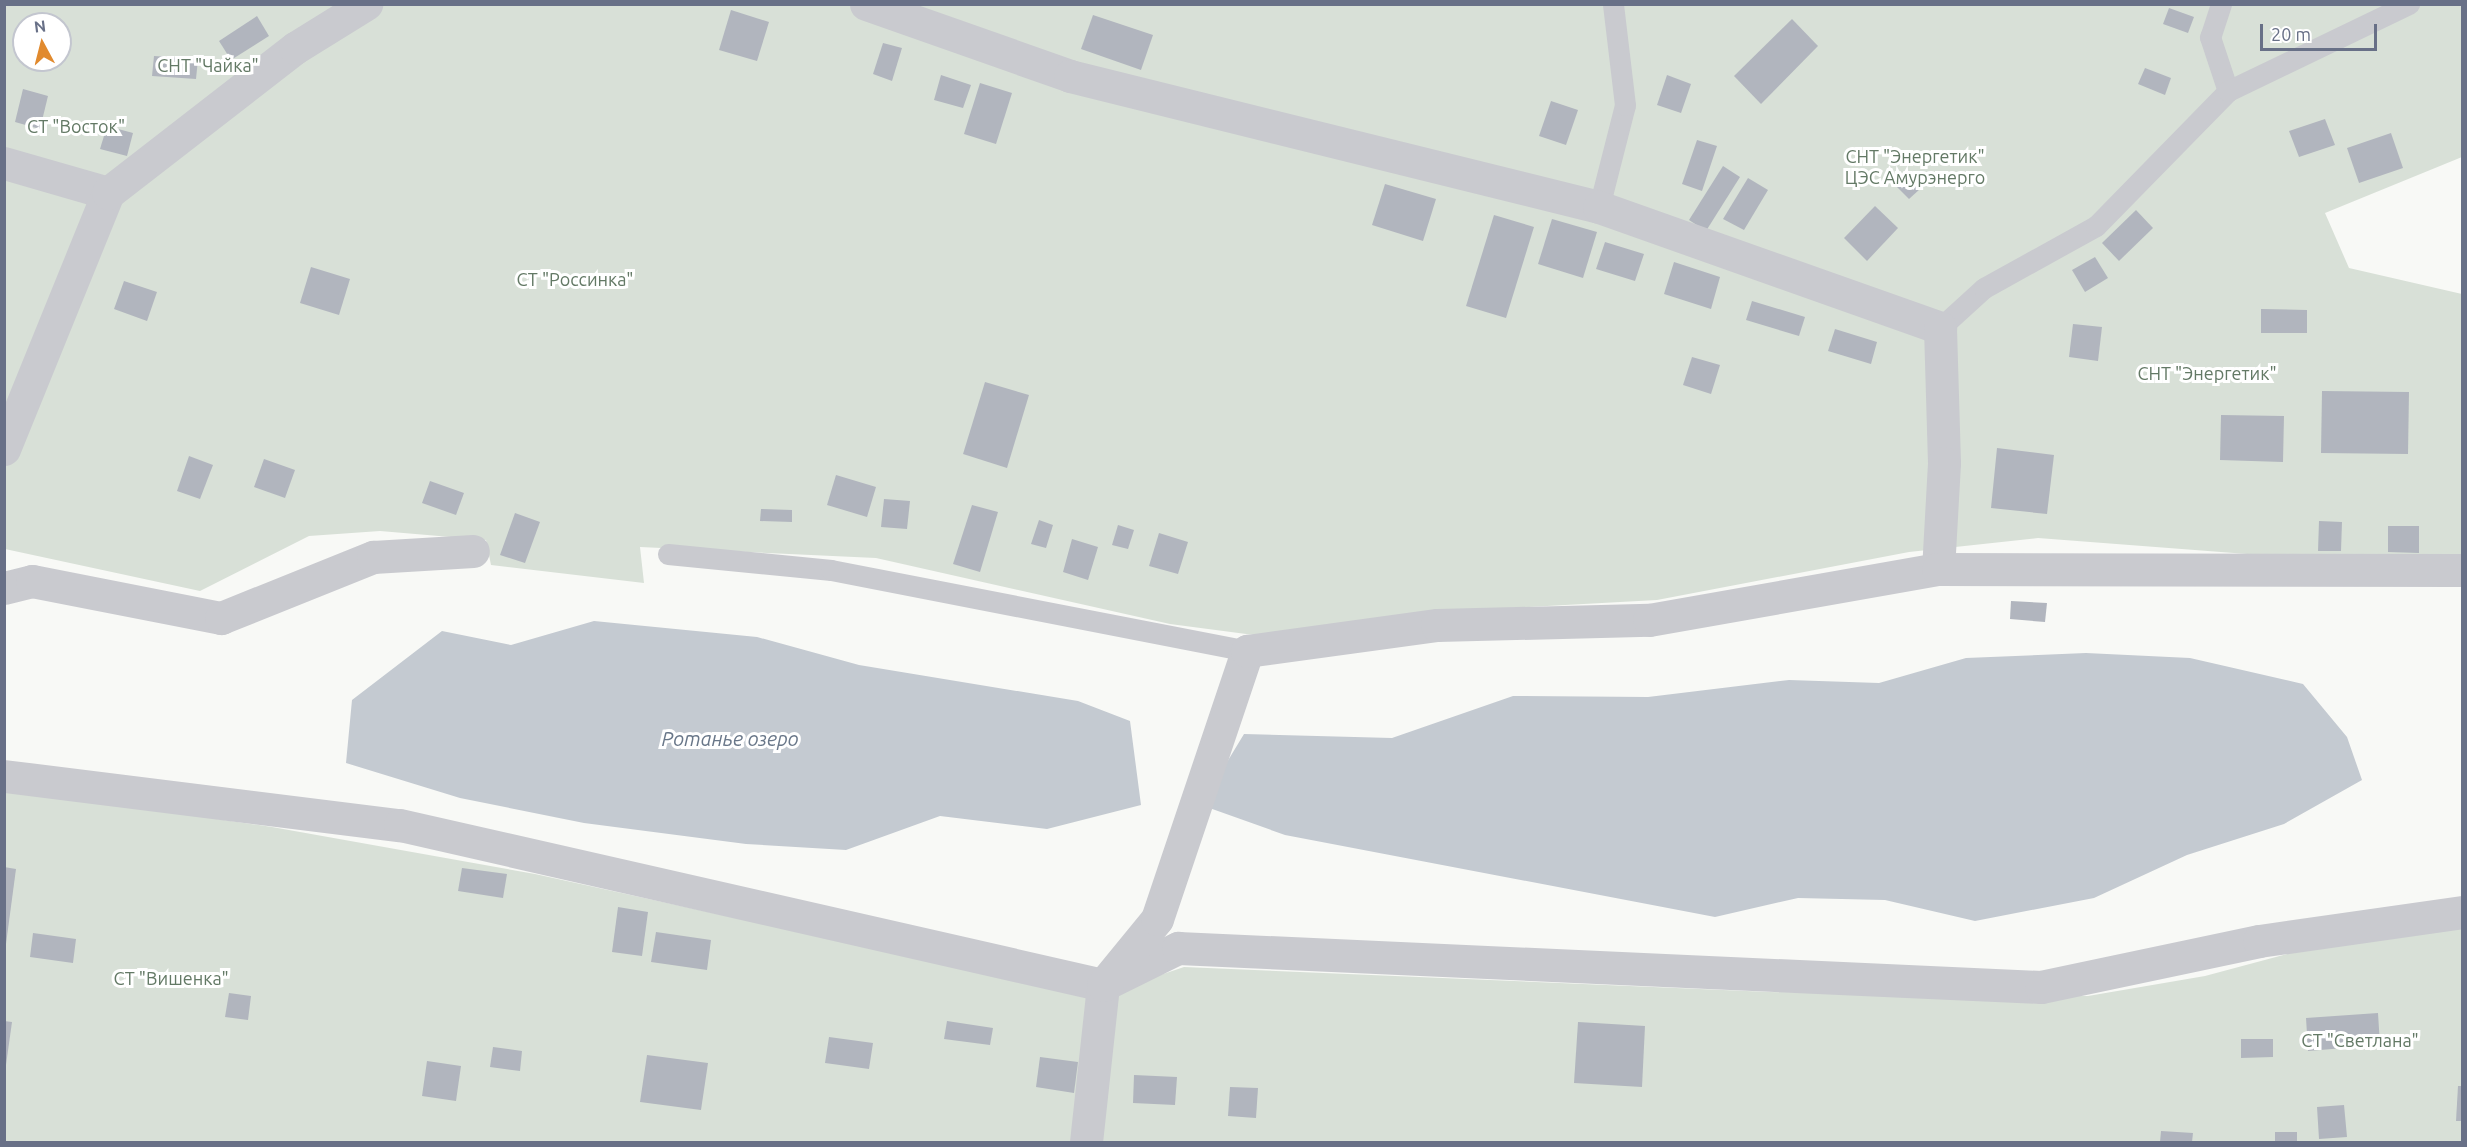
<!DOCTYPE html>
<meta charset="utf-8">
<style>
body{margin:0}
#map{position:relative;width:2467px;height:1147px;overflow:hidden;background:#f8f9f6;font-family:Ubuntu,sans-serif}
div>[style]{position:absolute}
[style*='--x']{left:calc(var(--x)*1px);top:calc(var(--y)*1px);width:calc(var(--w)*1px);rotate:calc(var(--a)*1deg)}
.green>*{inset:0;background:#d8e0d7}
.water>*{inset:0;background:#c4cad1}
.building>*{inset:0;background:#b1b5be}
.service>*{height:21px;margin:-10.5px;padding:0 10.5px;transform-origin:10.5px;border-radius:10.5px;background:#c9cacf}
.minor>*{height:33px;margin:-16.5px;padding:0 16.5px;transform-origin:16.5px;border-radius:16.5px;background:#c9cacf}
span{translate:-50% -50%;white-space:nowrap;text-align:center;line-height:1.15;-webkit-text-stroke:6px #fff;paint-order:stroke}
.park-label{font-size:18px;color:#637965}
.water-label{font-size:20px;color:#697789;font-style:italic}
.frame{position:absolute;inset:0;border:6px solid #687087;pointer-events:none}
.north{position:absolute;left:12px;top:12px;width:60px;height:60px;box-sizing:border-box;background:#fff;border:2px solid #c3c6cf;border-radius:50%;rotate:353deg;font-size:16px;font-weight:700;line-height:24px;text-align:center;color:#687087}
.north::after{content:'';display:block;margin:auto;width:21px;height:27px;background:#e18a2e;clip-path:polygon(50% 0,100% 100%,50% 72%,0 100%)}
.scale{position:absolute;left:2260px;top:24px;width:117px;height:27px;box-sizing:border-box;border:3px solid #687087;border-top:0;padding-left:8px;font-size:18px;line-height:21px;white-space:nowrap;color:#687087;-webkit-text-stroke:4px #fff;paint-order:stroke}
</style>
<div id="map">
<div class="green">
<div style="clip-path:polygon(evenodd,5px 5px,2462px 5px,2462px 157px,2325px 213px,2349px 268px,2462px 294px,2462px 561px,2247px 554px,2038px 538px,1909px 552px,1657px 600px,1452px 611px,1269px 637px,1170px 624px,876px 558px,640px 547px,644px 583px,491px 565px,486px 540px,380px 531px,309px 536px,200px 591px,5px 549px,5px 5px,24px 24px,60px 24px,60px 60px,24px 60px,24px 24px)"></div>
<div style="clip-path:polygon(5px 788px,272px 827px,535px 874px,1095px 997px,1184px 967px,1770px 992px,2088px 996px,2205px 976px,2347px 938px,2462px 928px,2462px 1142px,5px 1142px)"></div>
</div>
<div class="water">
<div style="clip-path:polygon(594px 621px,757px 637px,859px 665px,1078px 701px,1130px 721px,1141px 805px,1047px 829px,940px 816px,846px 850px,746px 844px,584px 823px,460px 798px,346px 763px,352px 700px,442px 631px,511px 645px)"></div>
<div style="clip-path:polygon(2086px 653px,2190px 658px,2303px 684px,2347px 737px,2362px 780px,2284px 824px,2187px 855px,2094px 898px,1975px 921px,1885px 900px,1798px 898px,1715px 917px,1285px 835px,1201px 805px,1244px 734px,1392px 738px,1513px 696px,1648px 697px,1789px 680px,1879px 683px,1966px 658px)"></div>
</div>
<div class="building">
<div style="clip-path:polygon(2169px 8px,2194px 17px,2188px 33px,2163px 24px)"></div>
<div style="clip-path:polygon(731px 10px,769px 22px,757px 61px,719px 50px)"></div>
<div style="clip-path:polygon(1093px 15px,1153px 35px,1141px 70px,1081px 49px)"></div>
<div style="clip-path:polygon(257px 16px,269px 36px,231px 60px,219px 41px)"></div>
<div style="clip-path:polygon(1792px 19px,1818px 46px,1761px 104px,1734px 76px)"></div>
<div style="clip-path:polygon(883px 43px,902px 48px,892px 81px,873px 74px)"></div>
<div style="clip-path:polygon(154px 56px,198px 59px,196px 79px,152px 76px)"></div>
<div style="clip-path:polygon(2145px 68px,2171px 78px,2165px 95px,2138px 84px)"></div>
<div style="clip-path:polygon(941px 75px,971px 85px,963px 108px,934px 100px)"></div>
<div style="clip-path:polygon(1667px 75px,1691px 84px,1681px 113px,1657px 105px)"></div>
<div style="clip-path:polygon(980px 83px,1012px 93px,996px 144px,964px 134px)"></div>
<div style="clip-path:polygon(23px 89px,48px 96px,40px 129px,15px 122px)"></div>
<div style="clip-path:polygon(1551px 101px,1578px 110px,1566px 145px,1539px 136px)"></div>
<div style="clip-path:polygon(2325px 119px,2335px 145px,2299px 157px,2289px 131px)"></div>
<div style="clip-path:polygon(107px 126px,133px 133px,127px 156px,100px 149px)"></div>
<div style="clip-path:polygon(2391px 133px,2403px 168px,2359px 183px,2347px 148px)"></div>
<div style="clip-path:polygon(1697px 140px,1717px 146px,1702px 191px,1682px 184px)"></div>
<div style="clip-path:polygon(1723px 166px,1740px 177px,1706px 231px,1689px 220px)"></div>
<div style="clip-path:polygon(1905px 175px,1920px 189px,1909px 199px,1895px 185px)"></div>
<div style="clip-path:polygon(1748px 178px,1768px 190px,1744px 230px,1723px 219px)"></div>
<div style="clip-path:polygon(1385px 184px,1436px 199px,1423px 241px,1372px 225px)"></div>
<div style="clip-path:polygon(1875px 206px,1898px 228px,1867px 261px,1844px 238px)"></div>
<div style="clip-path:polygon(2136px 210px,2153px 228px,2119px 261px,2102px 243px)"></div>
<div style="clip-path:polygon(1494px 215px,1534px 227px,1506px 318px,1466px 306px)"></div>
<div style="clip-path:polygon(1552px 219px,1597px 232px,1583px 278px,1538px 264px)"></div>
<div style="clip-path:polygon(1605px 242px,1644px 254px,1635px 281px,1596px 269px)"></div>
<div style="clip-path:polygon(2095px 257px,2108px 278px,2085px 292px,2072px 270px)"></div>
<div style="clip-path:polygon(1674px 262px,1720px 277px,1711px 309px,1664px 294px)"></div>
<div style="clip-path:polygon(311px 267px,350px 279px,339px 315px,300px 303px)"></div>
<div style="clip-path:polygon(124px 281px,157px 292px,147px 321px,114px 309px)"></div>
<div style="clip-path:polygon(1752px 301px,1805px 317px,1799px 336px,1746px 320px)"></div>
<div style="clip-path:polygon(2261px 309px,2307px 310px,2307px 333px,2261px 333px)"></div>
<div style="clip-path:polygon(2073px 324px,2102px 327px,2098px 361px,2069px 357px)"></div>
<div style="clip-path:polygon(1835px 329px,1877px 342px,1871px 364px,1828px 351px)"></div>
<div style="clip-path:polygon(1692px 357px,1720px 365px,1711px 394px,1683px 385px)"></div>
<div style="clip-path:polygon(985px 382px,1029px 395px,1007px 468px,963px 454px)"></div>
<div style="clip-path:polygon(2322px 391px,2409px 392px,2408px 454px,2321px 453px)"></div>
<div style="clip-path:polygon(2221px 415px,2284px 416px,2283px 462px,2220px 460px)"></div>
<div style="clip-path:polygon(1997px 448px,2054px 455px,2047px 514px,1991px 508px)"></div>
<div style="clip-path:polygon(189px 456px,213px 465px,200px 499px,177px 491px)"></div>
<div style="clip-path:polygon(264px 459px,295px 470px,285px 498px,254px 487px)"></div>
<div style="clip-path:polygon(836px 475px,876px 487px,867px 517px,827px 505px)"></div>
<div style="clip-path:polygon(430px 481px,464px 493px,456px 515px,422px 503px)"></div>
<div style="clip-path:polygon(884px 499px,910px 501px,907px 529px,881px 527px)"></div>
<div style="clip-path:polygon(972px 505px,998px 512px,980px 572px,953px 564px)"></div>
<div style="clip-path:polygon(761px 509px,792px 510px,792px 522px,760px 521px)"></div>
<div style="clip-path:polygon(515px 513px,540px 522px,525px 563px,500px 555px)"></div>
<div style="clip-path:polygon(1039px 520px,1053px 525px,1046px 548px,1031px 544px)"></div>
<div style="clip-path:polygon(2319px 521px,2342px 522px,2341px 551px,2318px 551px)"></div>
<div style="clip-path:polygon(1118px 525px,1134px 530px,1128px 549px,1112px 545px)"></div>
<div style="clip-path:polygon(2388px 526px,2419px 526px,2419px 553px,2388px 552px)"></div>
<div style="clip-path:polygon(1159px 533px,1188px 542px,1178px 574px,1149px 566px)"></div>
<div style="clip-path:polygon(1072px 539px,1098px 547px,1088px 580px,1063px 572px)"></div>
<div style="clip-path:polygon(2011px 601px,2047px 603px,2045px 622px,2010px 619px)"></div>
<div style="clip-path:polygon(4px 867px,16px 869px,6px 944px,4px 943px)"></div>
<div style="clip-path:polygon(462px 868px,507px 874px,503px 898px,458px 891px)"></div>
<div style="clip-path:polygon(618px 907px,648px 912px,642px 956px,612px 952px)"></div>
<div style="clip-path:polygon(656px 932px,711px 940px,707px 970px,651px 962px)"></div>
<div style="clip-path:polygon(33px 933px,76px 939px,73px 963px,30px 957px)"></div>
<div style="clip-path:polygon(229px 993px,251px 996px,248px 1020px,225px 1017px)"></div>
<div style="clip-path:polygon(2378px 1013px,2380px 1045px,2308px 1051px,2306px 1018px)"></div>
<div style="clip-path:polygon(4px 1021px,12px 1022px,6px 1065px,4px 1065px)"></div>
<div style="clip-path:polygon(947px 1021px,993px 1028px,990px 1045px,944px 1039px)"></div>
<div style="clip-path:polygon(1578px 1022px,1645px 1026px,1642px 1087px,1574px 1083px)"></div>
<div style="clip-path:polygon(829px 1037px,873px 1043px,869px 1069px,825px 1063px)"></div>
<div style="clip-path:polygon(2241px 1039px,2273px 1039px,2273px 1057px,2241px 1058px)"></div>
<div style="clip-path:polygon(493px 1047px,522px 1051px,520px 1071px,490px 1067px)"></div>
<div style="clip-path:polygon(647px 1055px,708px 1063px,701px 1110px,640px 1102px)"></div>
<div style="clip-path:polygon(1040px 1057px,1078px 1062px,1074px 1093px,1036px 1087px)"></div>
<div style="clip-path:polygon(427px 1061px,461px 1066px,456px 1101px,422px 1096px)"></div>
<div style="clip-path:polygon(1134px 1075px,1177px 1077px,1175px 1105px,1133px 1103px)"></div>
<div style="clip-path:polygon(2458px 1086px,2462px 1086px,2462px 1121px,2456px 1121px)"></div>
<div style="clip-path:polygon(1230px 1087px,1258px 1088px,1256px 1118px,1228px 1116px)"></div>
<div style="clip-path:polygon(2344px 1105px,2347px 1137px,2319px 1139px,2317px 1107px)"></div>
<div style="clip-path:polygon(2161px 1131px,2193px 1133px,2192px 1142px,2160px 1142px)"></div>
<div style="clip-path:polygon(2275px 1132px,2297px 1132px,2297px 1142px,2275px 1142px)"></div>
</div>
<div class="service">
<div style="--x:2221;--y:4;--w:35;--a:108"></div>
<div style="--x:2210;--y:37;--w:57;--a:71.6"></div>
<div style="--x:1599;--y:207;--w:105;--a:-75.7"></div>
<div style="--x:1625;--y:105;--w:102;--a:-96.8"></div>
<div style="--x:1940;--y:328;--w:59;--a:-42.3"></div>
<div style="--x:1984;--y:288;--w:128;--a:-29"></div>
<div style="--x:2096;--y:226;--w:189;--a:-45.6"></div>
<div style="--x:2228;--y:91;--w:201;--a:-25.7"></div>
<div style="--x:668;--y:554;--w:164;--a:5.6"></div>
<div style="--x:831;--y:570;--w:424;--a:11"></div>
</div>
<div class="minor">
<div style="--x:866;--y:4;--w:216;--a:19.4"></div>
<div style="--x:1070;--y:76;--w:545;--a:13.91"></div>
<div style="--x:1599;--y:207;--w:362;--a:19.5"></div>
<div style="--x:1940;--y:328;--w:135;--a:88.3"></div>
<div style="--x:1944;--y:463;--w:106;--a:93.2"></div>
<div style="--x:4;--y:163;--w:108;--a:16.1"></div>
<div style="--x:4;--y:449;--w:276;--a:-67.9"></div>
<div style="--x:108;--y:193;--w:237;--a:-37.8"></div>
<div style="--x:295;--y:48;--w:84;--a:-31.8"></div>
<div style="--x:4;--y:588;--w:29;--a:-14"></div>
<div style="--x:32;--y:581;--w:193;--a:11.1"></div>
<div style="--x:221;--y:618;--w:164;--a:-21.9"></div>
<div style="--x:373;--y:557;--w:100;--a:-3.4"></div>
<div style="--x:4;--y:776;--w:399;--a:7.1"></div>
<div style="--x:400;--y:825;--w:721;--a:12.82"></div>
<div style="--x:1103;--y:985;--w:84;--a:-26.3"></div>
<div style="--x:1178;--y:948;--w:864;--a:2.59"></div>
<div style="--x:2041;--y:987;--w:223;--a:-11.9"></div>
<div style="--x:2259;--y:941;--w:205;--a:-8.1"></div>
<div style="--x:1086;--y:1142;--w:158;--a:-83.8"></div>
<div style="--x:1103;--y:985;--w:85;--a:-50.7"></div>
<div style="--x:1157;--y:919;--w:283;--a:-71.4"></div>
<div style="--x:1247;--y:651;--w:192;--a:-7.8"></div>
<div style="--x:1437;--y:625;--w:212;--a:-1.4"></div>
<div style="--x:1649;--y:620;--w:293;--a:-10"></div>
<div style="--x:1938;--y:569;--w:524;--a:0.11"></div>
</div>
<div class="park-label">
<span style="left:208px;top:65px">СНТ "Чайка"</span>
<span style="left:76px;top:126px">СТ "Восток"</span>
<span style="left:1915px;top:167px">СНТ "Энергетик"<br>ЦЭС Амурэнерго</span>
<span style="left:575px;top:279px">СТ "Россинка"</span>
<span style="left:2207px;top:373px">СНТ "Энергетик"</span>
<span style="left:171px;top:978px">СТ "Вишенка"</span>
<span style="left:2360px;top:1040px">СТ "Светлана"</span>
</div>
<div class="water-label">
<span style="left:730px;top:738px">Ротанье озеро</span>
</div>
<div class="frame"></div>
<div class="north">N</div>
<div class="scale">20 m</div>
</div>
